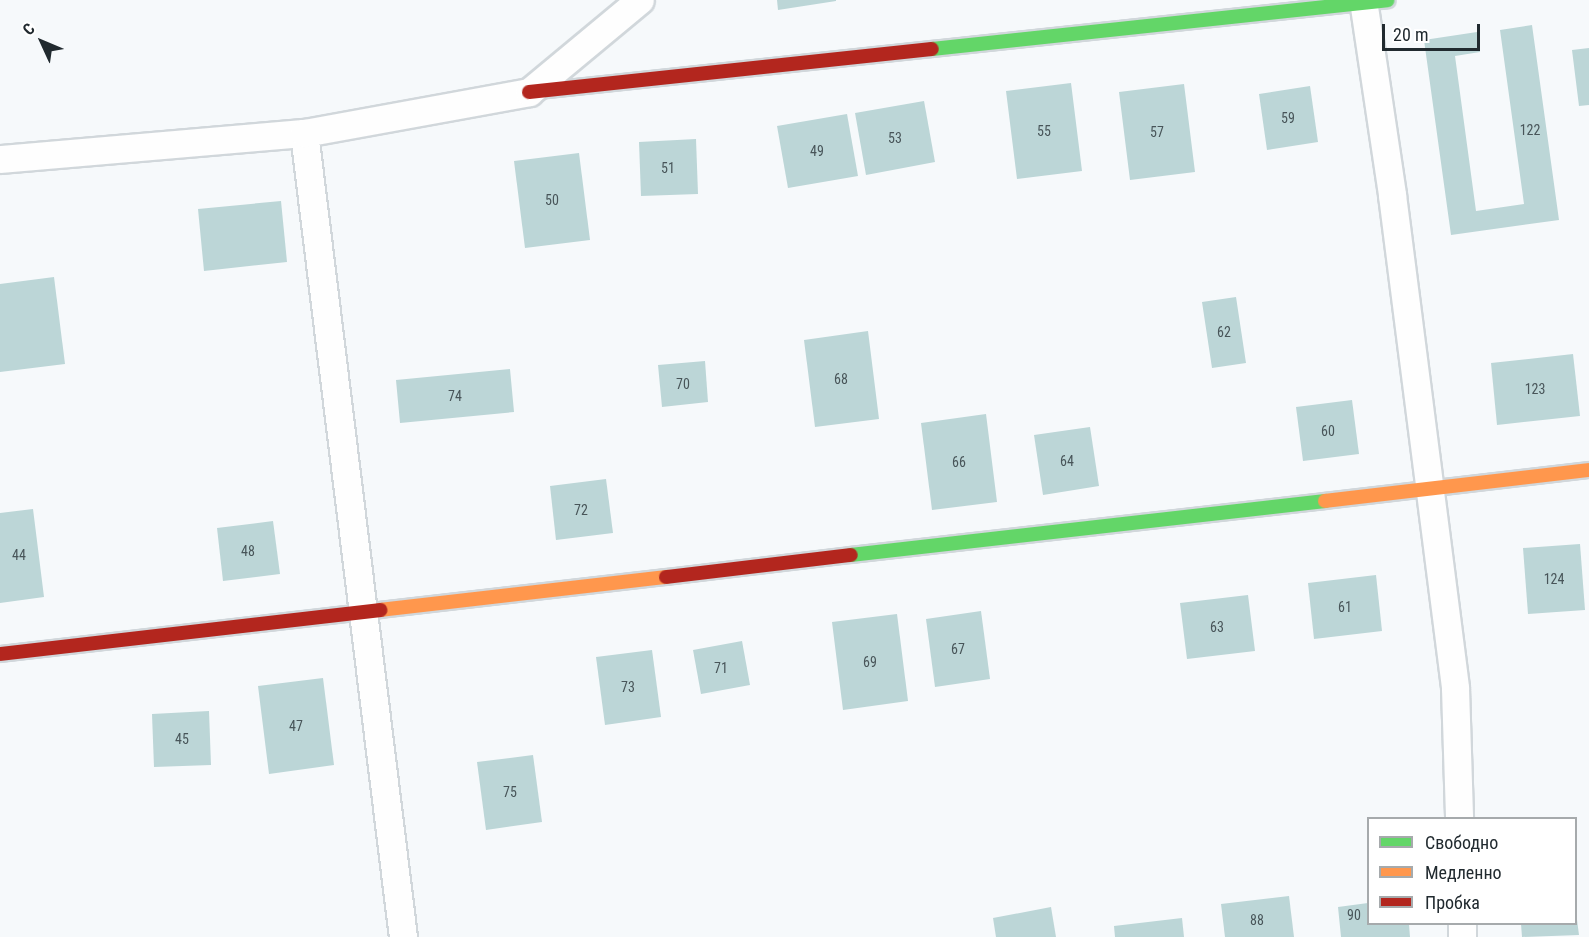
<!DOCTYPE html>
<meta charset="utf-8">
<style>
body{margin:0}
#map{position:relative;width:1589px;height:937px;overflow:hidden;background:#f6f9fb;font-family:"Roboto Condensed",sans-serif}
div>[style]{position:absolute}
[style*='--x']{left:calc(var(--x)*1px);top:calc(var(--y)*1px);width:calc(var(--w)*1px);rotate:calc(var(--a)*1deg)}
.building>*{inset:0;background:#bcd6d7}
.roads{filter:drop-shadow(2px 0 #d1d7db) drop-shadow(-2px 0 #d1d7db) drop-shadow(0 2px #d1d7db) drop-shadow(0 -2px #d1d7db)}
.street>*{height:27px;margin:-13.5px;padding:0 13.5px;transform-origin:13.5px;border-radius:13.5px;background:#fefefe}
.fast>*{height:14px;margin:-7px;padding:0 7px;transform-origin:7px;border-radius:7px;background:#63d668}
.slow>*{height:14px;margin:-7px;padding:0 7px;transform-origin:7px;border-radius:7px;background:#ff974d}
.jam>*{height:14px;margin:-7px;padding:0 7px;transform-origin:7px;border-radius:7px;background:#b3261e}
span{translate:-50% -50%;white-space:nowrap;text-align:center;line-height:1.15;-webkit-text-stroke:5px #fff;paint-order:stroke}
.number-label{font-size:14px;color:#485559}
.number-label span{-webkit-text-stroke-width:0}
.legend{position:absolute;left:1367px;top:817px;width:210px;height:108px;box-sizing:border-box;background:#fff;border:2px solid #a6aaac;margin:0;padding:8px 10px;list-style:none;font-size:18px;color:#212a2f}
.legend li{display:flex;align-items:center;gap:12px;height:30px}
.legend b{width:30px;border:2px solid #a6aaac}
.north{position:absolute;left:12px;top:12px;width:60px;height:60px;-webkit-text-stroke:4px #fff;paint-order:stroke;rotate:314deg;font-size:16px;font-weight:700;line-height:24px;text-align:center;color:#212a2f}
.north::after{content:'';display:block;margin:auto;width:21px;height:27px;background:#212a2f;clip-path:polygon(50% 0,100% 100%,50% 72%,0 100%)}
.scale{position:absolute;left:1382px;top:24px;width:98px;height:27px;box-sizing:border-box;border:3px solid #212a2f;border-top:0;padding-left:8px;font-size:18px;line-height:21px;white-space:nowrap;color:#212a2f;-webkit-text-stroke:4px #fff;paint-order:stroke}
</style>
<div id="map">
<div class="building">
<div style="clip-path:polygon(777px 0,836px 0,836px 1px,778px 10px)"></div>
<div style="clip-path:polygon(1532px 25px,1559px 220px,1451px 235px,1424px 40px,1477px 32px,1480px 52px,1455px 56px,1476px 211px,1524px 204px,1500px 30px)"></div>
<div style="clip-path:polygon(1589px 48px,1589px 105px,1579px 106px,1572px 50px)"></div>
<div style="clip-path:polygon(1071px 83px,1082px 171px,1017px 179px,1006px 91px)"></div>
<div style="clip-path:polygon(1184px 84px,1195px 172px,1130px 180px,1119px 92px)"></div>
<div style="clip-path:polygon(1310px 86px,1318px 142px,1267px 150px,1259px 94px)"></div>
<div style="clip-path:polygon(924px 101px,935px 162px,866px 175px,855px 113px)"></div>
<div style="clip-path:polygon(847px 114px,858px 176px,788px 188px,777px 126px)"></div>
<div style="clip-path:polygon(696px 139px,698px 194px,641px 196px,639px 142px)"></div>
<div style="clip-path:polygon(579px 153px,590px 240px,525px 248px,514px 161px)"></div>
<div style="clip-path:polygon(281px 201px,287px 262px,204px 271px,198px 209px)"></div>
<div style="clip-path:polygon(54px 277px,65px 364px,0 372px,0 284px)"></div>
<div style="clip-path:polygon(1236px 297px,1246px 363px,1212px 368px,1202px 302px)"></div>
<div style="clip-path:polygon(868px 331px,879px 419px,815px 427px,804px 340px)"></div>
<div style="clip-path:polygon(1573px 354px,1580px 416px,1497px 425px,1491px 363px)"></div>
<div style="clip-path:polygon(705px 361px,708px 402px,662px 407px,658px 365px)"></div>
<div style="clip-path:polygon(510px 369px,514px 412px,400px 423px,396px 380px)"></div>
<div style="clip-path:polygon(1352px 400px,1359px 454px,1303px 461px,1296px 407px)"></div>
<div style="clip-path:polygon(986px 414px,997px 502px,932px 510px,921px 423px)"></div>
<div style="clip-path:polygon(1090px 427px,1099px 486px,1043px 495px,1034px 435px)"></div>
<div style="clip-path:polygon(606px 479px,613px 533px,556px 540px,550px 486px)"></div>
<div style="clip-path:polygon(33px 509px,44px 597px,0 603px,0 513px)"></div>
<div style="clip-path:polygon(273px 521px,280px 574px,223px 581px,217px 528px)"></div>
<div style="clip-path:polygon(1580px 544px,1585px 610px,1528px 614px,1523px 548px)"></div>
<div style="clip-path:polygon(1376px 575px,1382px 631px,1314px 639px,1308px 583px)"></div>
<div style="clip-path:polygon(1248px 595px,1255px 651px,1187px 659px,1180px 603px)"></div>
<div style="clip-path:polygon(981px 611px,990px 679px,935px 687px,926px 619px)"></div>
<div style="clip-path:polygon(897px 614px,908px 701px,843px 710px,832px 622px)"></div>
<div style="clip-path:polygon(742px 641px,750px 685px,701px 694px,693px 650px)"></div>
<div style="clip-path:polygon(652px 650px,661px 717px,605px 725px,596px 657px)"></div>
<div style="clip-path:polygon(323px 678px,334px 765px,269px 774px,258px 686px)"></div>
<div style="clip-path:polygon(209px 711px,211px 765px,154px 767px,152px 714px)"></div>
<div style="clip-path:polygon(533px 755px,542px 822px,486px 830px,477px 762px)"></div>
<div style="clip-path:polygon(1289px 896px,1294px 937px,1225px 937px,1221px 904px)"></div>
<div style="clip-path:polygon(1368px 903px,1368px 924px,1409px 924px,1410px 937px,1341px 937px,1338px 907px)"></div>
<div style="clip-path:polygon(1051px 907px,1056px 937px,996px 937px,993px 918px)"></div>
<div style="clip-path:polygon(1576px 912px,1579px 935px,1522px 937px,1521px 924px,1576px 924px)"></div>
<div style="clip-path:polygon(1182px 918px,1184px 937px,1115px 937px,1114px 926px)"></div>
</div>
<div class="roads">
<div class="street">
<div style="--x:1363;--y:0;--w:197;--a:81.5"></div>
<div style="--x:1392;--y:195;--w:497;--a:82.7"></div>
<div style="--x:1455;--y:688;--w:130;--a:88.2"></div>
<div style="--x:304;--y:133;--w:810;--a:82.98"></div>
<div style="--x:0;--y:159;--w:305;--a:-4.9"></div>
<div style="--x:304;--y:133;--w:229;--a:-10.3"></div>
<div style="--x:529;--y:92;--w:144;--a:-39.7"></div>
<div style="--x:1462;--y:924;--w:13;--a:90"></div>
</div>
<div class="fast">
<div style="--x:932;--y:49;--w:458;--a:-6.1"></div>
<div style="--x:851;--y:555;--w:477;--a:-6.5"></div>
</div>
<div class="slow">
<div style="--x:1325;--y:501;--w:266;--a:-6.7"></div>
<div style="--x:380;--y:610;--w:288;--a:-6.6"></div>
</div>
<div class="jam">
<div style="--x:529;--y:92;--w:405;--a:-6.1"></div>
<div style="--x:666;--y:577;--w:186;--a:-6.8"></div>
<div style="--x:0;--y:654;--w:383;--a:-6.6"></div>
</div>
</div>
<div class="number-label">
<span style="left:1288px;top:118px">59</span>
<span style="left:1530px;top:130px">122</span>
<span style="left:1044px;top:131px">55</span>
<span style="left:1157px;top:132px">57</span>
<span style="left:895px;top:138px">53</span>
<span style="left:817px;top:151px">49</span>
<span style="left:668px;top:168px">51</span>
<span style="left:552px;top:200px">50</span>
<span style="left:1224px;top:332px">62</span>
<span style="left:841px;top:379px">68</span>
<span style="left:683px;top:384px">70</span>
<span style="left:1535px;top:389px">123</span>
<span style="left:455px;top:396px">74</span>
<span style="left:1328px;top:431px">60</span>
<span style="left:1067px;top:461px">64</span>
<span style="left:959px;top:462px">66</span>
<span style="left:581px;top:510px">72</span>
<span style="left:248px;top:551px">48</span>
<span style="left:19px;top:555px">44</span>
<span style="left:1554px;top:579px">124</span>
<span style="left:1345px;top:607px">61</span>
<span style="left:1217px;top:627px">63</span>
<span style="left:958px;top:649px">67</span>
<span style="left:870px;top:662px">69</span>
<span style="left:721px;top:668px">71</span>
<span style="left:628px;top:687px">73</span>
<span style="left:296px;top:726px">47</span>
<span style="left:182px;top:739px">45</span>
<span style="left:510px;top:792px">75</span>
<span style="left:1354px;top:915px">90</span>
<span style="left:1257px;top:920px">88</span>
</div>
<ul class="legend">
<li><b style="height:8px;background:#63d668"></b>Свободно</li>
<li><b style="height:8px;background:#ff974d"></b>Медленно</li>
<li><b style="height:8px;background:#b3261e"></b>Пробка</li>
</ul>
<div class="north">С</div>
<div class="scale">20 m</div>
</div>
